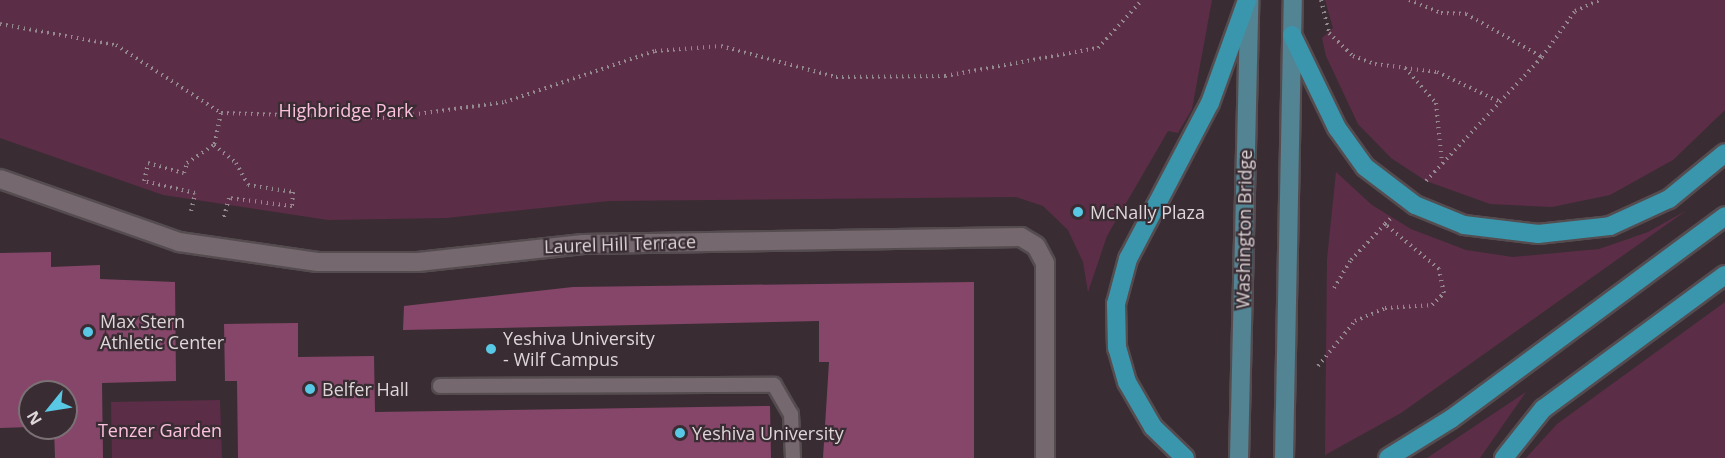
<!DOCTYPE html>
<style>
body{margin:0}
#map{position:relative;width:1725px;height:458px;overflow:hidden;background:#392d33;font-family:"Open Sans",sans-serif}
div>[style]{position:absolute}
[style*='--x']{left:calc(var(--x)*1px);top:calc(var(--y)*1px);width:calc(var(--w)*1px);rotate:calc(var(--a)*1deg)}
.green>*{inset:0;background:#5c2d47}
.building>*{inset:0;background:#864669}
.path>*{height:4px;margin-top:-2px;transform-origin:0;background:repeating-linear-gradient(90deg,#93898e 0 1.5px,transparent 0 6px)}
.roads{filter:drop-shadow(2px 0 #554c50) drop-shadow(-2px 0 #554c50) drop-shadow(0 2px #554c50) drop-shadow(0 -2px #554c50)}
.service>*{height:14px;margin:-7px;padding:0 7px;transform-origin:7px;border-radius:7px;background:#75686e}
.minor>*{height:18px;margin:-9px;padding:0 9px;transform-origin:9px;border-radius:9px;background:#75686e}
.primary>*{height:18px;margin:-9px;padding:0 9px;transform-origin:9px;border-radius:9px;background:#528493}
.motorway>*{height:18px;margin:-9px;padding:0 9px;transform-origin:9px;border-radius:9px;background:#3a96ac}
.dots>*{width:16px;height:16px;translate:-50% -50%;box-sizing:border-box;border:3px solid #392d33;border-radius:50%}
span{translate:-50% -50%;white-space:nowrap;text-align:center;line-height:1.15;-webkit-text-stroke:4.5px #392d33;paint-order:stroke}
.park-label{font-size:18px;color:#fbc0dd}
.poi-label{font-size:18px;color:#ded6d9}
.left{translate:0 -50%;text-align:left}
.street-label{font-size:18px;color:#ded6d9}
.north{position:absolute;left:18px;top:380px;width:60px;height:60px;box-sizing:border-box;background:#392d33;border:2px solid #7b7175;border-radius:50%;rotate:240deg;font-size:16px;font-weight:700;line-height:24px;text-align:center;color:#ded6d9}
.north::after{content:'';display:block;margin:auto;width:21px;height:27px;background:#59c8e4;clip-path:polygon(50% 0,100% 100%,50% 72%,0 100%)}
</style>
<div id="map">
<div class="green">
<div style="clip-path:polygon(0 0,1212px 0,1192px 109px,1178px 133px,1168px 131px,1107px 236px,1088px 292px,1083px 262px,1068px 230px,1043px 206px,1016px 197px,609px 201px,446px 218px,328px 220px,163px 195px,0 138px)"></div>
<div style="clip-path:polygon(1325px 0,1725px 0,1725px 110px,1673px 160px,1610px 195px,1552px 207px,1490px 204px,1426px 181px,1391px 158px,1358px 124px,1326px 56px,1322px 38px,1333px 28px)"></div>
<div style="clip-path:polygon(1336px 172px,1372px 205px,1411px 229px,1466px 250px,1513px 257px,1599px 249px,1648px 232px,1687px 210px,1401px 413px,1325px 455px,1327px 259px)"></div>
<div style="clip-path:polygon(1725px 302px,1725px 458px,1526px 458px,1557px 424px)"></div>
<div style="clip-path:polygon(1526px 392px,1480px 458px,1427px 458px)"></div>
<div style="clip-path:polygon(220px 400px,222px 458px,112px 458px,111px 402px)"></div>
</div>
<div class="building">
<div style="clip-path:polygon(51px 252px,51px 267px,100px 265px,100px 279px,175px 282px,176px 381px,102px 383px,103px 458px,55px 458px,54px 428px,66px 428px,66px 392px,30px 392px,30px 427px,0 428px,0 253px)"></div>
<div style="clip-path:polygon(974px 282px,974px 458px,823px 458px,829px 362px,819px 362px,819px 321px,403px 330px,404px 306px,573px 287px)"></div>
<div style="clip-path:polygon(298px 323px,298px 357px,374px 356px,375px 412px,770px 406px,771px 458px,238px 458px,237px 381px,225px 381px,224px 324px)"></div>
</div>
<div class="path">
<div style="--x:1321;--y:0;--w:34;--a:76"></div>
<div style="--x:1329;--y:33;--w:33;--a:44"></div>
<div style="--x:1353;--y:56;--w:23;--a:20"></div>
<div style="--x:1375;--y:64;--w:63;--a:7.4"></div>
<div style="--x:1437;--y:72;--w:68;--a:25.4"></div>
<div style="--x:1409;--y:0;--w:35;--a:22"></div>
<div style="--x:1441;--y:13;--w:25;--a:2"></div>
<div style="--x:1466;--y:14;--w:87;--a:29.5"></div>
<div style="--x:0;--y:24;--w:118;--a:10.3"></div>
<div style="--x:116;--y:45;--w:125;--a:32.9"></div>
<div style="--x:221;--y:113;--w:168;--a:1.7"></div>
<div style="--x:389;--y:118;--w:117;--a:-7.9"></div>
<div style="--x:505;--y:102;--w:158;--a:-18.8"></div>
<div style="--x:655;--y:51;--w:66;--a:-4.3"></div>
<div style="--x:721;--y:46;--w:119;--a:15.1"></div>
<div style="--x:836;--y:77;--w:109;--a:-0.5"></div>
<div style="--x:945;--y:76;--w:156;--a:-10.4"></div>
<div style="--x:1098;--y:48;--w:65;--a:-47.5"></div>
<div style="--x:1405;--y:68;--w:47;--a:48.5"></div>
<div style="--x:1436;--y:103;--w:59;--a:84.2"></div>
<div style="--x:221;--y:113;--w:33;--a:102"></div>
<div style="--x:214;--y:145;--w:28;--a:39"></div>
<div style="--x:236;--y:163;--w:25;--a:61"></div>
<div style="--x:248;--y:185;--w:46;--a:8.8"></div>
<div style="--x:293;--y:192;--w:14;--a:94"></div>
<div style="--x:292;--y:206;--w:64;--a:-172.8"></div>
<div style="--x:229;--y:198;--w:23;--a:105"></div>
<div style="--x:1426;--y:181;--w:170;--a:-46.9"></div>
<div style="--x:1542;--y:57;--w:57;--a:-54.3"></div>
<div style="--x:1575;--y:11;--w:27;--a:-24"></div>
<div style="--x:191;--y:211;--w:18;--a:-77"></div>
<div style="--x:195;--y:193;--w:52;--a:-166.8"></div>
<div style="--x:144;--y:181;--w:18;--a:-77"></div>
<div style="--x:148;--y:163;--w:37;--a:16"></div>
<div style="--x:184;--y:173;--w:10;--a:-73"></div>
<div style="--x:187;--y:163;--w:32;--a:-34"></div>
<div style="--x:1334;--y:288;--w:33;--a:-59"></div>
<div style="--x:1351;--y:260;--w:50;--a:-46.6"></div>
<div style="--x:1318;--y:366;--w:58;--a:-50.6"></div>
<div style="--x:1355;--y:321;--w:33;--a:-23"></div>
<div style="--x:1385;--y:308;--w:47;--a:-3.7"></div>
<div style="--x:1432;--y:305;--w:17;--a:-45"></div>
<div style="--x:1444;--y:293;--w:25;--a:-102"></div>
<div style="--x:1439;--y:269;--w:70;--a:-140.2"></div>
<div style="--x:1385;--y:224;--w:8;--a:-45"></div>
</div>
<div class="roads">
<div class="service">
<div style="--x:440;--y:386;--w:334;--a:-0.2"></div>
<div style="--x:774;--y:385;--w:34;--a:60"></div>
<div style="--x:791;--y:414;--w:44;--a:87.4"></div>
</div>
<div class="minor">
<div style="--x:0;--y:179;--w:190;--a:19.4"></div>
<div style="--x:179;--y:242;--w:140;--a:8.2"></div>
<div style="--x:318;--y:262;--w:100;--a:0"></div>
<div style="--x:418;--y:262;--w:166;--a:-6.2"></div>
<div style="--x:583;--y:244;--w:438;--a:-0.9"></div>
<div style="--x:1021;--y:237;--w:17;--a:31"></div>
<div style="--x:1036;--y:246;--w:19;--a:62"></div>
<div style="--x:1045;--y:263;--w:195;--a:90"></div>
</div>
<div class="primary">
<div style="--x:1239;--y:458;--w:458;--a:-88.7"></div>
<div style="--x:1284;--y:458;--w:458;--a:-88.9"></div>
</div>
<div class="motorway">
<div style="--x:1292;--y:35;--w:103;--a:64.2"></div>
<div style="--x:1337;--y:128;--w:48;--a:54.3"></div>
<div style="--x:1365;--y:167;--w:63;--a:37.2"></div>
<div style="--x:1415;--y:205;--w:53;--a:22.2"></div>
<div style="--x:1464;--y:225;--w:75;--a:6.9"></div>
<div style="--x:1538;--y:234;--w:72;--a:-6.3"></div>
<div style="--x:1610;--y:226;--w:65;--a:-24.6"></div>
<div style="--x:1669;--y:199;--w:72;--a:-39.4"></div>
<div style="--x:1185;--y:458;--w:45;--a:-135.9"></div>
<div style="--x:1153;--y:427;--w:52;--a:-120"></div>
<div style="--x:1127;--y:382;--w:35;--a:-106"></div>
<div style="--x:1117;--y:348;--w:44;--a:-91.3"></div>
<div style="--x:1116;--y:304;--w:47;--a:-75.1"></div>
<div style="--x:1128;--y:259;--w:176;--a:-62.3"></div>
<div style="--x:1210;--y:103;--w:109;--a:-70.2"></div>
<div style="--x:1388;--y:458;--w:74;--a:-31.8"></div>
<div style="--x:1451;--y:419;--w:341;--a:-36.5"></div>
<div style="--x:1504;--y:458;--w:63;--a:-51.5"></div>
<div style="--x:1543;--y:409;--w:226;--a:-36.4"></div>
</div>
</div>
<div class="dots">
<div style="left:1078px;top:212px;background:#59c8e4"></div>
<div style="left:88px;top:332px;background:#59c8e4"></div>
<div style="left:491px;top:349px;background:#59c8e4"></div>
<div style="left:310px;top:389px;background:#59c8e4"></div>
<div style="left:680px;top:433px;background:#59c8e4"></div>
</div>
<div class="park-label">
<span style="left:346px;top:110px">Highbridge Park</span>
<span style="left:160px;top:430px">Tenzer Garden</span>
</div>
<div class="poi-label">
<span class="left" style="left:1090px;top:212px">McNally Plaza</span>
<span class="left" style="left:100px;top:332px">Max Stern<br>Athletic Center</span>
<span class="left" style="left:503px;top:349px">Yeshiva University<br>- Wilf Campus</span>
<span class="left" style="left:322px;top:389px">Belfer Hall</span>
<span class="left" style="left:692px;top:433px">Yeshiva University</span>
</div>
<div class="street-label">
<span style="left:1244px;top:229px;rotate:-89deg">Washington Bridge</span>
<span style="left:620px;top:244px;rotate:-2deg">Laurel Hill Terrace</span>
</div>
<div class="north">N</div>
</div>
